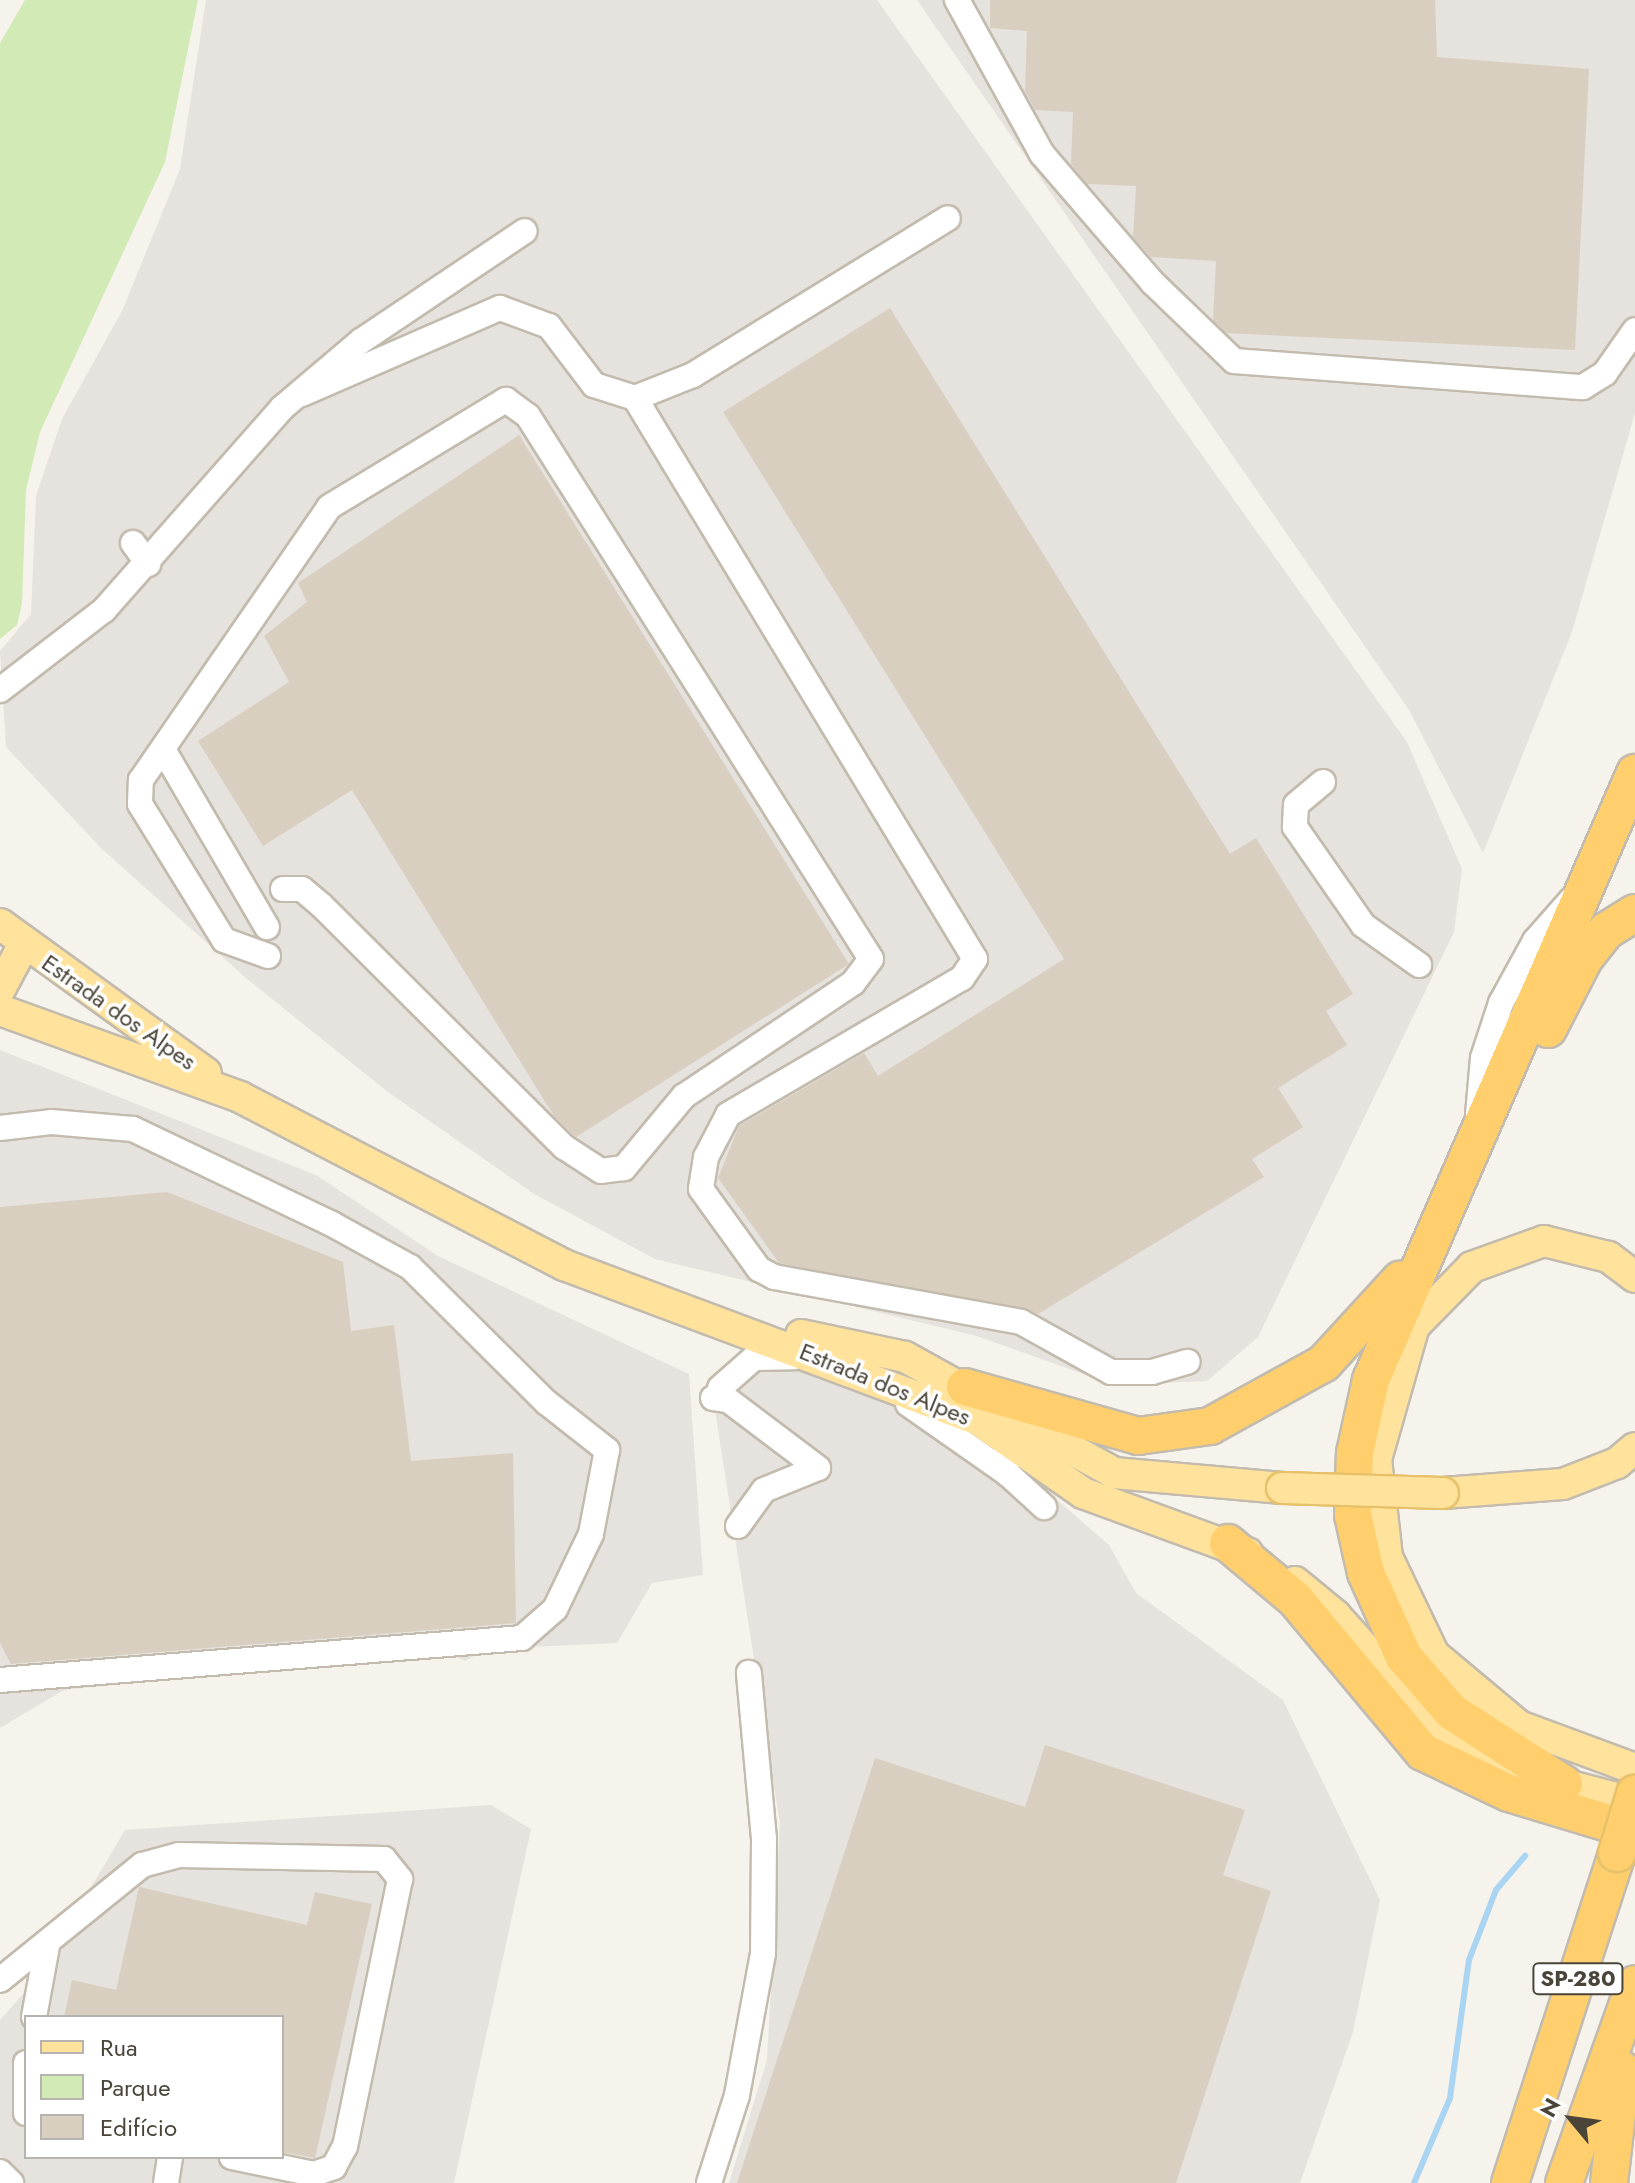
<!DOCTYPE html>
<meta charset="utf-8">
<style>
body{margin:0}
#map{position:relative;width:1635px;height:2183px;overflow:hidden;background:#f6f3ec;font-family:Jost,sans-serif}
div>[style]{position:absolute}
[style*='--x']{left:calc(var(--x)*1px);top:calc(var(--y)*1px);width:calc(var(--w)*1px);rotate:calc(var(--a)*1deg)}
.industrial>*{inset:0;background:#e6e2dd}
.green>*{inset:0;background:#d2eab5}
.stream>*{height:6px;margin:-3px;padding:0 3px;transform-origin:3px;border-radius:3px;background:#a9d4f2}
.building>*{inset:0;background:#d8cfc1}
.roads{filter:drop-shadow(2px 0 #c2bbae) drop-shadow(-2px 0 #c2bbae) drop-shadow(0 2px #c2bbae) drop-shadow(0 -2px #c2bbae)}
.minor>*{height:24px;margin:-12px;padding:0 12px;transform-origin:12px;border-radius:12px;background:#fff}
.major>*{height:30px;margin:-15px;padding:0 15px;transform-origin:15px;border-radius:15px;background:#ffe39c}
.highway>*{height:36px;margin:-18px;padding:0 18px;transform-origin:18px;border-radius:18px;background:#ffcf6e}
.bridges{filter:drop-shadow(2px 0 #e6c16a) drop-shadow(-2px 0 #e6c16a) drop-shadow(0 2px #e6c16a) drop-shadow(0 -2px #e6c16a)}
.major-bridge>*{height:30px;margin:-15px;padding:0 15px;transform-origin:15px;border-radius:15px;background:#ffe39c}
.highway-bridge>*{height:36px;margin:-18px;padding:0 18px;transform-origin:18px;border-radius:18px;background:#ffcf6e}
span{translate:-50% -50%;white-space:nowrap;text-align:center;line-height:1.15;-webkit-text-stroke:7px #fff;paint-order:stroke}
.shield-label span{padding:2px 6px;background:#fff;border:2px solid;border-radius:6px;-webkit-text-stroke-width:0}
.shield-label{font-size:22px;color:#4b4439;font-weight:700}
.street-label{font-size:24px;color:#4b4439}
.legend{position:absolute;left:24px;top:2015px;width:260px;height:144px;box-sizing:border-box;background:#fff;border:2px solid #b7b4b0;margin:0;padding:10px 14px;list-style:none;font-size:24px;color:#4b4439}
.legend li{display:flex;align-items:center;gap:16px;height:40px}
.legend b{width:40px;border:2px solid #b7b4b0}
.north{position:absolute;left:1531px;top:2079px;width:80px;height:80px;-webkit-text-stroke:6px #fff;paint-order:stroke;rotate:299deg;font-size:22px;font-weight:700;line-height:32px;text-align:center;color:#4b4439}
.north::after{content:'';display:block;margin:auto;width:28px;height:36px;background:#4b4439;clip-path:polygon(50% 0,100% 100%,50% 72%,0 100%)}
</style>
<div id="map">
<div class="industrial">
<div style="clip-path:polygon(206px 0,877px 0,1407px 742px,1462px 869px,1454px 932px,1258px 1337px,1207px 1381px,1114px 1385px,977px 1336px,655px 1259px,534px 1194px,388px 1092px,247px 979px,101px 848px,6px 747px,0 651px,31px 614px,36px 496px,62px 419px,122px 311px,180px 169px)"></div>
<div style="clip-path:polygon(917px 0,1635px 0,1635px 413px,1572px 632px,1483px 853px,1409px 710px)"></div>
<div style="clip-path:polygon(0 1050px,316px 1175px,438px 1256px,689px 1374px,703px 1575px,652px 1583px,617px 1643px,487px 1649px,465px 1661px,444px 1651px,64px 1690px,0 1728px)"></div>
<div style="clip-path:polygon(748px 1350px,966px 1421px,1109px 1545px,1136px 1593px,1283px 1700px,1380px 1900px,1353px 2032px,1300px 2183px,729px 2183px,767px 2060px,780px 1824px,713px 1398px,720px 1374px)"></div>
<div style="clip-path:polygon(evenodd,491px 1805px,531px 1829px,454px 2183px,0 2183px,0 2020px,38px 1977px,125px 1830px,491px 1805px,26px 2017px,282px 2017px,282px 2157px,26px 2157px,26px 2017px)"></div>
</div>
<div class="green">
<div style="clip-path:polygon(25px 0,198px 0,165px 162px,40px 432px,26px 490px,22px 604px,17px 625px,0 639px,0 43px)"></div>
</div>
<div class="stream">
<div style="--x:1414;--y:2183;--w:92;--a:-67"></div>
<div style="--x:1450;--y:2098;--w:139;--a:-82.2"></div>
<div style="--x:1469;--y:1960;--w:75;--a:-68.9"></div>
<div style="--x:1496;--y:1890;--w:45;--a:-49.5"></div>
</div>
<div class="building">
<div style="clip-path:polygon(990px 0,1435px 0,1437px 57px,1589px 69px,1575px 350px,1226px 333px,1213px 320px,1216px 261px,1151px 257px,1133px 237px,1136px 186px,1087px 184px,1071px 164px,1073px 112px,1035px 110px,1025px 91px,1027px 31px,990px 28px)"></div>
<div style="clip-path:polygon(890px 308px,1230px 854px,1256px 838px,1353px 994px,1326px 1011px,1347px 1045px,1278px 1088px,1303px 1127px,1252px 1159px,1264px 1177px,1038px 1314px,779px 1263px,718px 1178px,739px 1126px,864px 1053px,878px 1076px,1064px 959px,723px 412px)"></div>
<div style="clip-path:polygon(519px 435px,849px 964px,576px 1137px,554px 1116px,352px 790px,263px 846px,198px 741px,289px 682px,264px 636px,307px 602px,298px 583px)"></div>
<div style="clip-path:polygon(167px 1192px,343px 1262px,351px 1331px,394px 1325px,411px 1461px,513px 1453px,516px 1623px,11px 1664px,0 1643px,0 1207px)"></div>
<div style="clip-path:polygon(1045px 1745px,1245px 1810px,1223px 1875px,1271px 1891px,1176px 2183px,737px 2183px,875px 1758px,1025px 1807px)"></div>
<div style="clip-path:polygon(139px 1887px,307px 1925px,315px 1892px,372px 1904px,315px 2158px,282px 2152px,282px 2017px,64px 2017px,72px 1980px,116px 1990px)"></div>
</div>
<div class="roads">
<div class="minor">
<div style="--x:957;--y:0;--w:176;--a:61.1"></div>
<div style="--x:1042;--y:154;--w:170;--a:49.3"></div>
<div style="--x:1153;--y:283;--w:112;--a:43.9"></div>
<div style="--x:1234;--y:361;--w:350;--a:4.3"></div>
<div style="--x:1583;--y:387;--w:26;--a:-32"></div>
<div style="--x:1605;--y:373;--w:52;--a:-55.1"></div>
<div style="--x:302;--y:394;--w:216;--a:-23.5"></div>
<div style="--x:500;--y:308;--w:52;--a:20.2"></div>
<div style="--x:549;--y:326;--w:74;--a:52.7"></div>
<div style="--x:594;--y:385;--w:43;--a:17.6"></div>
<div style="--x:635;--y:398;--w:62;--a:-21.6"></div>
<div style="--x:693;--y:375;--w:299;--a:-31.6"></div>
<div style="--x:635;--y:398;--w:656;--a:58.78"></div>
<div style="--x:975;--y:959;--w:23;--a:124"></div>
<div style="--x:962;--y:978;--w:271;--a:149.7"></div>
<div style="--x:728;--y:1115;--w:47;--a:117.6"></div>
<div style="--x:706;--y:1157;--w:32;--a:99"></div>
<div style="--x:701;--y:1189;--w:99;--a:54.1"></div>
<div style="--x:759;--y:1269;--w:17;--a:28"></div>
<div style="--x:774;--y:1277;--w:251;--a:10.3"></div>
<div style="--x:1021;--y:1322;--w:103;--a:29.1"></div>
<div style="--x:1111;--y:1372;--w:41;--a:0"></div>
<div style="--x:1152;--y:1372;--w:37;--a:-16"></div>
<div style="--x:133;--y:543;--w:26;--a:54"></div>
<div style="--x:0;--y:690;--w:131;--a:-37.6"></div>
<div style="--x:104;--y:610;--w:269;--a:-48.6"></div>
<div style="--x:282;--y:408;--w:104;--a:-40.3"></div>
<div style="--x:361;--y:341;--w:197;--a:-33.9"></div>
<div style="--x:164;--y:751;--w:204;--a:59.7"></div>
<div style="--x:1323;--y:782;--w:35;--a:140"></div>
<div style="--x:1296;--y:805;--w:22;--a:93"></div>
<div style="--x:1295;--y:827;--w:119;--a:55.2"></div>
<div style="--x:1363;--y:925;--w:69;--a:35.5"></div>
<div style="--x:268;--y:956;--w:47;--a:-160"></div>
<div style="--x:224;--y:940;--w:160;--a:-121.7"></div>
<div style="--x:140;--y:804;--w:24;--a:-88"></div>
<div style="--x:141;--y:780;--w:331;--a:-55.4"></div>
<div style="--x:329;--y:507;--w:207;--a:-31.2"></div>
<div style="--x:506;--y:400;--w:27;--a:36"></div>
<div style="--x:528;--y:416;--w:642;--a:57.72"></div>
<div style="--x:871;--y:959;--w:30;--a:127"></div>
<div style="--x:853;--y:983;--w:203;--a:146.2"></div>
<div style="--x:684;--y:1096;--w:94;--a:129.8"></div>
<div style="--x:624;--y:1168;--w:23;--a:173"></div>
<div style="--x:601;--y:1171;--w:44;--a:-147"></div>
<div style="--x:564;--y:1147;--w:343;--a:-135.1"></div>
<div style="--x:321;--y:905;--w:25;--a:-140"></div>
<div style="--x:302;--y:889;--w:19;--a:180"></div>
<div style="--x:1478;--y:1114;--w:56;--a:-84.9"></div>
<div style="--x:1483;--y:1058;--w:58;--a:-71.9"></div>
<div style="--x:1501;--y:1003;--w:71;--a:-61.3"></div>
<div style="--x:1535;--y:941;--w:55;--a:-48.7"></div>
<div style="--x:0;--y:1128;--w:51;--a:-6.7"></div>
<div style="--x:51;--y:1122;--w:82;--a:4.9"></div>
<div style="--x:133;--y:1129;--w:221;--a:25.5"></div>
<div style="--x:332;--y:1224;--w:89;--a:28.9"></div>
<div style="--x:410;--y:1267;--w:192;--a:44.8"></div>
<div style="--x:546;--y:1402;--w:78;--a:38.2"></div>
<div style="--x:607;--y:1450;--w:86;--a:100.8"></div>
<div style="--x:591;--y:1534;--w:83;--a:115.6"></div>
<div style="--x:555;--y:1609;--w:44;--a:138.7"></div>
<div style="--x:522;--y:1638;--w:524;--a:175.4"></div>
<div style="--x:720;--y:1388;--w:45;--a:-41.4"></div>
<div style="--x:754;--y:1358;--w:39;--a:-1"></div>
<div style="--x:713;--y:1398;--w:15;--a:8"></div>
<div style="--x:728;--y:1400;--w:113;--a:37.1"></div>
<div style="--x:908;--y:1404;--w:122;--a:35"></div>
<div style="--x:1003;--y:1458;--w:17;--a:73"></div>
<div style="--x:1008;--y:1474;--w:49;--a:42.5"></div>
<div style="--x:738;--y:1526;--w:44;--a:-54.2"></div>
<div style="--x:764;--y:1490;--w:58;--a:-22.2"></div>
<div style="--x:0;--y:1980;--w:183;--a:-39"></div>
<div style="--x:142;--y:1865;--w:38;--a:-15"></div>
<div style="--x:179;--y:1855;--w:205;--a:1.1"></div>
<div style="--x:384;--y:1859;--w:26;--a:51"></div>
<div style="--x:400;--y:1879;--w:273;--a:101.6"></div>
<div style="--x:345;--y:2146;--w:24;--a:118"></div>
<div style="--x:334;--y:2167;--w:21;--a:161"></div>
<div style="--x:314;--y:2174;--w:84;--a:-168.3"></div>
<div style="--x:34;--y:2017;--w:72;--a:-79.6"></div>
<div style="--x:26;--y:2063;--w:50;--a:90"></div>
<div style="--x:0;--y:2172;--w:16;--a:45"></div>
<div style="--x:166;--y:2183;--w:26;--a:-81"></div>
<div style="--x:709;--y:2183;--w:92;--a:-72.3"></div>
<div style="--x:737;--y:2095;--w:143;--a:-79.6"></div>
<div style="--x:763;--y:1954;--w:115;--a:-89.5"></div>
<div style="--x:764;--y:1839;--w:167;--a:-95.2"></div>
</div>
<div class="major">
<div style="--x:0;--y:924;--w:254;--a:35.9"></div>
<div style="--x:0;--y:989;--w:51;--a:-61.9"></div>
<div style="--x:0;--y:1010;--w:255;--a:19.9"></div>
<div style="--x:240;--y:1097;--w:365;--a:27.4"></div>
<div style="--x:564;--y:1265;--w:442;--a:20.5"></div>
<div style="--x:978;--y:1420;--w:128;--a:34.8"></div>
<div style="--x:1083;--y:1493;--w:175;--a:20.1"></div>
<div style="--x:1635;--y:1277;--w:34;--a:-143"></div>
<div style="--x:1608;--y:1257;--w:66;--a:-166"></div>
<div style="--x:1544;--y:1241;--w:77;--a:160.1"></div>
<div style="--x:1472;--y:1267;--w:83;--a:134.5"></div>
<div style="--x:1414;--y:1326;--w:138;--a:105.9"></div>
<div style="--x:1376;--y:1459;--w:99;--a:83.6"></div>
<div style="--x:1387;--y:1557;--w:109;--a:64.4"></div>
<div style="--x:1434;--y:1655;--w:111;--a:39.9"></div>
<div style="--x:1519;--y:1726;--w:124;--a:20.3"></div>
<div style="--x:801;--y:1335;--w:106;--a:11.9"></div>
<div style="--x:905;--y:1357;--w:239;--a:29"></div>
<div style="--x:1114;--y:1473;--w:169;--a:5.1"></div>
<div style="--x:1443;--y:1493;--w:120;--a:-4.3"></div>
<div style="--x:1563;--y:1484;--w:58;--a:-21.3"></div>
<div style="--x:1617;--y:1463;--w:23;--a:-40"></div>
<div style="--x:1295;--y:1582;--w:52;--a:39.5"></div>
<div style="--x:1335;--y:1615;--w:157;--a:48.1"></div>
<div style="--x:1440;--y:1732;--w:87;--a:27.5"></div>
<div style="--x:1517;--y:1772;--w:122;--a:14.7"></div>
</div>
<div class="highway">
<div style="--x:1548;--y:1029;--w:79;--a:-62.8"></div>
<div style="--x:1584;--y:959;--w:36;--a:-52"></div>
<div style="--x:1606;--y:931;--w:34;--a:-32"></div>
<div style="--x:965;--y:1387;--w:180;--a:15.8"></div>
<div style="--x:1138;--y:1436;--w:73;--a:-7.9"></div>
<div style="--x:1210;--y:1426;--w:130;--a:-28.9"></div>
<div style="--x:1324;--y:1363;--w:113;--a:-47.5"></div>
<div style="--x:1228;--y:1543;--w:87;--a:39.9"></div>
<div style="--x:1295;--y:1599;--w:199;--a:50.1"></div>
<div style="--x:1423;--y:1752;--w:95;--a:25.5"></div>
<div style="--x:1509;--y:1793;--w:132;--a:16.8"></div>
<div style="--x:1564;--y:1784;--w:133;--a:-147.3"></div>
<div style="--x:1452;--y:1712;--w:73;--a:-131.1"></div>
<div style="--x:1404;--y:1657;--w:92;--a:-114.3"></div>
<div style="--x:1366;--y:1573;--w:59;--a:-102.6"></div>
<div style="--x:1353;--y:1515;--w:62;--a:-88.2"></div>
<div style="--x:1355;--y:1453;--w:75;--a:-77.6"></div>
<div style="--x:1371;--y:1380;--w:662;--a:-66.49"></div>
<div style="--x:1510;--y:2183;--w:347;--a:-72"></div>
<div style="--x:1564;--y:2183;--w:211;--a:-70.4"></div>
<div style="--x:1609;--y:2183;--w:114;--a:-83.4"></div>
</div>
</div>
<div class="bridges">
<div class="major-bridge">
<div style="--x:1282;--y:1488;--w:161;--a:1.8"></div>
</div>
<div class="highway-bridge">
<div style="--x:1617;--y:1853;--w:62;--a:-73"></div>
</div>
</div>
<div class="shield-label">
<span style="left:1578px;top:1979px">SP-280</span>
</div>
<div class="street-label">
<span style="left:119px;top:1012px;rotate:35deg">Estrada dos Alpes</span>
<span style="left:885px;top:1384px;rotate:22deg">Estrada dos Alpes</span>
</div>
<ul class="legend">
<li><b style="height:10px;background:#ffe39c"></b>Rua</li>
<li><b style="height:22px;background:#d2eab5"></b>Parque</li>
<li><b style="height:22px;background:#d8cfc1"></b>Edifício</li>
</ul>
<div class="north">N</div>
</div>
